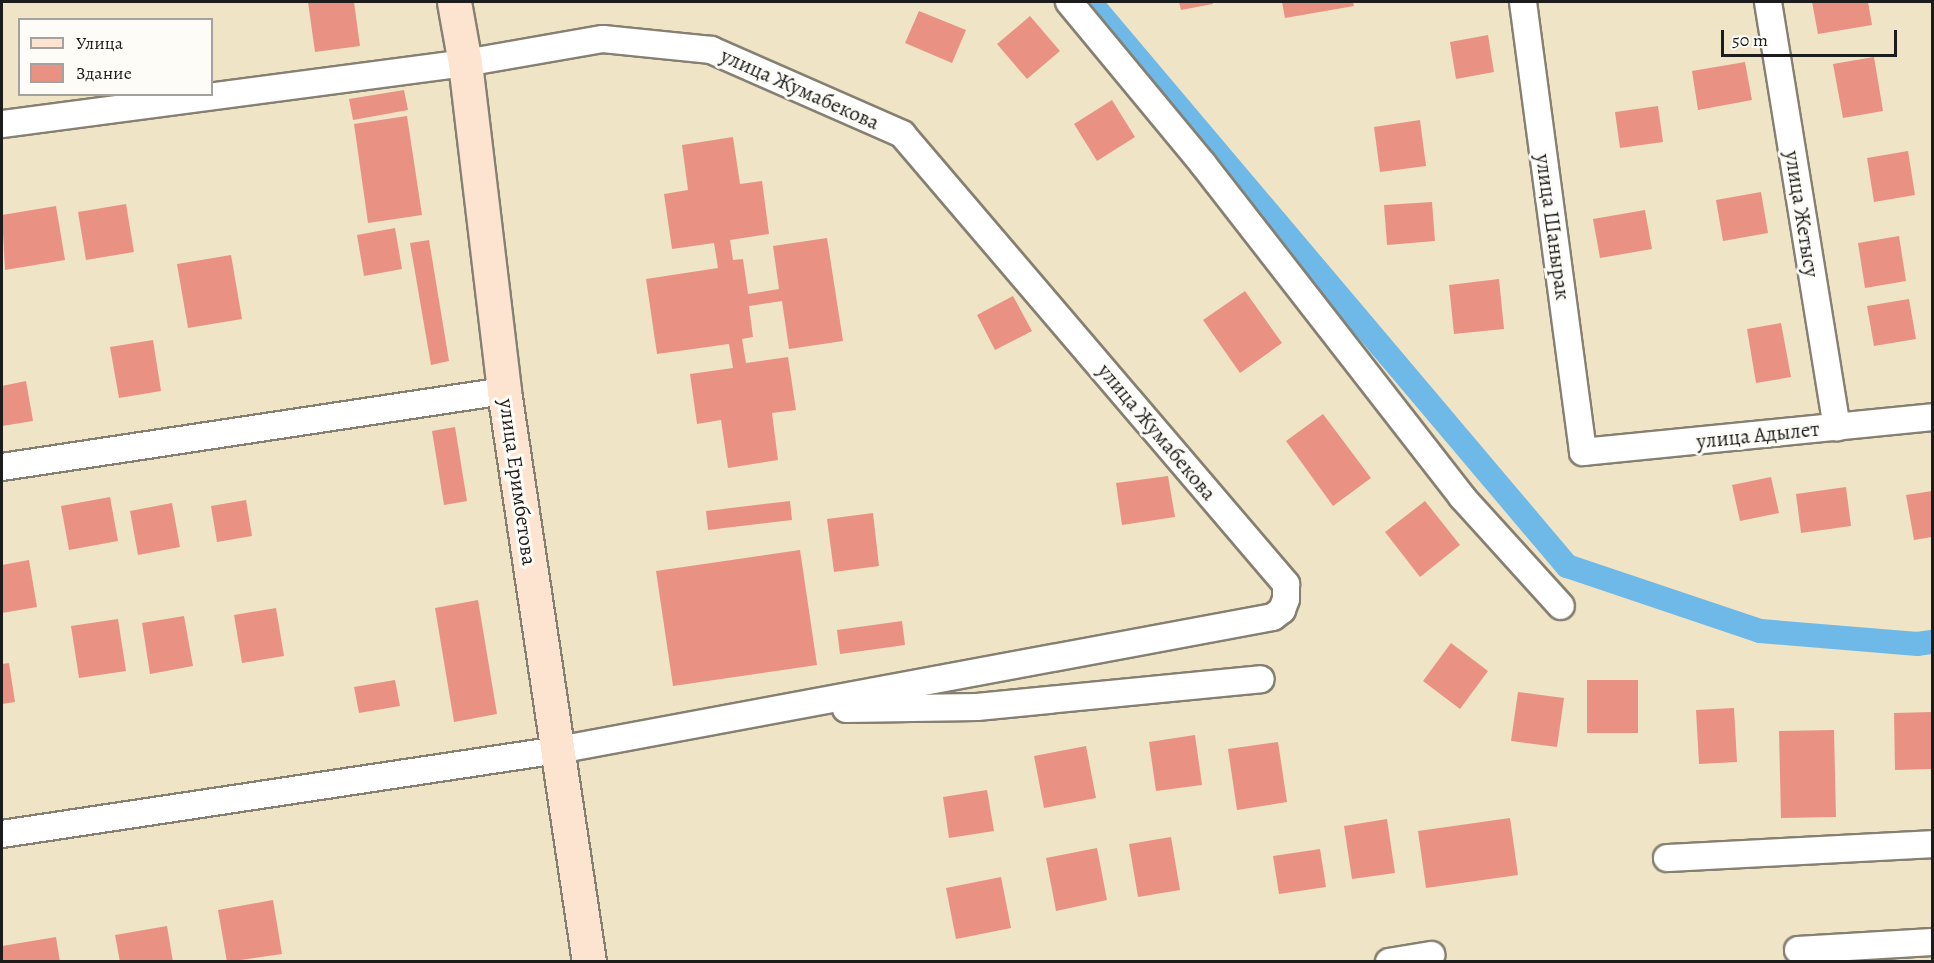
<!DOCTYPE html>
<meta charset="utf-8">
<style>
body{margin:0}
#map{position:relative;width:1934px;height:963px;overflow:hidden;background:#f0e4c7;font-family:Alegreya,serif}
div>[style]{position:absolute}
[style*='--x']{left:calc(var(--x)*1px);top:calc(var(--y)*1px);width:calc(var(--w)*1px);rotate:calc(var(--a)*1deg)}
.canal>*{height:24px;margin:-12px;padding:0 12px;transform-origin:12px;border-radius:12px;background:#6eb9e7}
.building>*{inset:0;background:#e99283}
.roads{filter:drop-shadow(2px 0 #868072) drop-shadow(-2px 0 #868072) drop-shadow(0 2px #868072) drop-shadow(0 -2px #868072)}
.minor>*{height:26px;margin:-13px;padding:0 13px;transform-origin:13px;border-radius:13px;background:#fff}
.secondary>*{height:33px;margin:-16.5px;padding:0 16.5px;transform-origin:16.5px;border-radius:16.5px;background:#fde4d1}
span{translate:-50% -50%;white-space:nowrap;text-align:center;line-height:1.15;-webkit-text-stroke:6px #fdfcf7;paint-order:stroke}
.street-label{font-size:21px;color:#1c1c1c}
.frame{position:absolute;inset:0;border:3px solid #1c1c1c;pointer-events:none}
.legend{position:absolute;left:18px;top:18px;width:195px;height:78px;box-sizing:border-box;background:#fdfcf7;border:2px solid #a3a29f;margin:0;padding:8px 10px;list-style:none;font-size:18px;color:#1c1c1c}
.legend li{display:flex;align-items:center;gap:12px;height:30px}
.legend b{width:30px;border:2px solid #a3a29f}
.scale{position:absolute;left:1721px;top:30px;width:176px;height:27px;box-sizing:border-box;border:3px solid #1c1c1c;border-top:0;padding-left:8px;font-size:18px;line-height:21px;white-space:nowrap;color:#1c1c1c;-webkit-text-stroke:4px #fdfcf7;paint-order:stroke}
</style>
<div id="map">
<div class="canal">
<div style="--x:1090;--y:2;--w:739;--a:49.78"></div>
<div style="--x:1567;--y:566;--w:204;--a:18.6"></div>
<div style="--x:1760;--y:631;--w:158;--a:4.7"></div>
<div style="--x:1917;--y:644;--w:15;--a:-8"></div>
</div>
<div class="building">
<div style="clip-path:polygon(308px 2px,354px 2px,360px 46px,315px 52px)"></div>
<div style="clip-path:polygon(1179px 2px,1212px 2px,1213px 4px,1181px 10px)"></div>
<div style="clip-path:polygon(1282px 2px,1353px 2px,1354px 6px,1285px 18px)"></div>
<div style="clip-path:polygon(1812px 2px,1868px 2px,1872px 25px,1818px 34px)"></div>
<div style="clip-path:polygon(919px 11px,966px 30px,952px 63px,905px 43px)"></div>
<div style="clip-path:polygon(1030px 16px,1060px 51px,1027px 79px,997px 44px)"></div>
<div style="clip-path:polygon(1488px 35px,1494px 72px,1456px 79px,1450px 42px)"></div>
<div style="clip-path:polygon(1874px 57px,1883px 111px,1843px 118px,1833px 64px)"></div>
<div style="clip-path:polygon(1745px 62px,1752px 100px,1698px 110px,1692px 71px)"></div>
<div style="clip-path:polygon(404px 90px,408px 110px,353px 120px,349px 99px)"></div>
<div style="clip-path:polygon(1112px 100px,1135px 137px,1097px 161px,1074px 124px)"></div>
<div style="clip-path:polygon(1658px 106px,1663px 142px,1620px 148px,1615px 112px)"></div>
<div style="clip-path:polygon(407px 116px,422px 215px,368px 223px,354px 124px)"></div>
<div style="clip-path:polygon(1420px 120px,1426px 166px,1380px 172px,1374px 127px)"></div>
<div style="clip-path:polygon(733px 137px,740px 184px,762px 181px,769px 234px,730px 240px,733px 260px,743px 259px,748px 294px,779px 289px,773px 246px,827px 238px,843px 341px,789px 349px,782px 301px,749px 306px,753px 337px,742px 339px,746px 363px,788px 357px,796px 410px,772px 413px,778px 460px,728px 468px,721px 420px,697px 424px,690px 374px,733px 368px,729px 344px,657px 354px,646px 279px,718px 268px,714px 243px,672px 249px,664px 194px,688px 190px,682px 145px)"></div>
<div style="clip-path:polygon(1908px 151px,1915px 195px,1874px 202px,1867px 158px)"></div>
<div style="clip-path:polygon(1761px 192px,1768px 233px,1723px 241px,1716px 200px)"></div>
<div style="clip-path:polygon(1432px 202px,1435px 241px,1387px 245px,1384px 205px)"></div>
<div style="clip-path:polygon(126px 204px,134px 252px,86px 260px,78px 212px)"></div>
<div style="clip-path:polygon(56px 206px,65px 260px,5px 270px,2px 215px)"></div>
<div style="clip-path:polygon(1645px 210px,1652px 249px,1600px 258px,1593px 219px)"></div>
<div style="clip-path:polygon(395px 228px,402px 269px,364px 276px,357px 235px)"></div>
<div style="clip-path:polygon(1899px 236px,1906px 281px,1865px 288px,1858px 243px)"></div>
<div style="clip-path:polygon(429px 240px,449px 361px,431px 365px,410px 243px)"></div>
<div style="clip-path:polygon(231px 255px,242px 319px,188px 328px,177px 264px)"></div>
<div style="clip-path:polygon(1499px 279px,1504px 329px,1454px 334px,1449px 285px)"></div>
<div style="clip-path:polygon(1245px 291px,1282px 343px,1240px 373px,1203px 320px)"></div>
<div style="clip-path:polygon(1013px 296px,1032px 331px,995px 350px,977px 315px)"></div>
<div style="clip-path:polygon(1909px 299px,1916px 339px,1874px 346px,1867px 306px)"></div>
<div style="clip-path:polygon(1781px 323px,1791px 377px,1756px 383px,1747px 329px)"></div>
<div style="clip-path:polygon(153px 340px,161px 391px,119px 398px,110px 347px)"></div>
<div style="clip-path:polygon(26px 381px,33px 421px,2px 426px,2px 386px)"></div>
<div style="clip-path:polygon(1323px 414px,1371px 478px,1333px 506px,1286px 441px)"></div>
<div style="clip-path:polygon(455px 427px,467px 501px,444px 505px,432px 431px)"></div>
<div style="clip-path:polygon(1168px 476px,1175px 517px,1122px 525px,1116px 483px)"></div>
<div style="clip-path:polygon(1771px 477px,1779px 513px,1740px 521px,1732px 485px)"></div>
<div style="clip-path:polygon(1846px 487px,1851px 526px,1801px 533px,1796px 494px)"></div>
<div style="clip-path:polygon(1932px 491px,1932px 537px,1914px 540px,1906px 495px)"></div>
<div style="clip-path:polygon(110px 497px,118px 541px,69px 550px,61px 506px)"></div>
<div style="clip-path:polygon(246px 500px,252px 536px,217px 542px,211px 506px)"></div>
<div style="clip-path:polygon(790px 501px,792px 520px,708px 530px,706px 511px)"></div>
<div style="clip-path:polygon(1425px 501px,1460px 545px,1420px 577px,1385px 532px)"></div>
<div style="clip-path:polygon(172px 503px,180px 547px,138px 555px,130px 511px)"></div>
<div style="clip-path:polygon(873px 513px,879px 566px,834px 572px,827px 519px)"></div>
<div style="clip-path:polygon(800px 550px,817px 665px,673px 686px,656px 571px)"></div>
<div style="clip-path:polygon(29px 560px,37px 607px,2px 613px,2px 565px)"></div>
<div style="clip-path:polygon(478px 600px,497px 714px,454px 722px,435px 608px)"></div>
<div style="clip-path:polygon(276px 608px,284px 656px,242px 663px,234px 615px)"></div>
<div style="clip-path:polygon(184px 616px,193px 666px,150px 674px,142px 623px)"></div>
<div style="clip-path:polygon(118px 619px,126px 671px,79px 678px,71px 626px)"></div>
<div style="clip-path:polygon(902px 621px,905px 645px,840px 654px,837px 630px)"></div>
<div style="clip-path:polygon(1451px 643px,1488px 671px,1460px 709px,1423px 681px)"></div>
<div style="clip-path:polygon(9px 663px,15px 702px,2px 704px,2px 664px)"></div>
<div style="clip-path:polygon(395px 680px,400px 706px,359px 713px,354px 687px)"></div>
<div style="clip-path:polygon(1587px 680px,1638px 680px,1638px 733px,1587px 733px)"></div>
<div style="clip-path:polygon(1518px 692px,1564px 698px,1557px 747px,1511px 741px)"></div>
<div style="clip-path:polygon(1734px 708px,1737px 762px,1699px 764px,1696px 710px)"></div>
<div style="clip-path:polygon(1932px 712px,1932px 769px,1895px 770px,1894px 713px)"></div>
<div style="clip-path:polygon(1834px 730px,1836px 817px,1781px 818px,1779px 731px)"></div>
<div style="clip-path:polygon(1195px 735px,1202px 785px,1156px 791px,1149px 742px)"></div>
<div style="clip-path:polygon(1278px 742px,1287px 802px,1237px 810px,1228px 749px)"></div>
<div style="clip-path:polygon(1086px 746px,1096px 798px,1044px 808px,1034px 756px)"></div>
<div style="clip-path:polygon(987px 790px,994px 831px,949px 838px,943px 797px)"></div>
<div style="clip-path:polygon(1510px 818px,1518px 875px,1426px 888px,1418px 831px)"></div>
<div style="clip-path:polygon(1387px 819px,1395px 873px,1352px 879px,1344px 826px)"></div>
<div style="clip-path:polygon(1171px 837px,1180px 890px,1138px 897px,1129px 844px)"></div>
<div style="clip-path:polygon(1097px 848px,1107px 900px,1056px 911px,1046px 858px)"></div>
<div style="clip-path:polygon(1320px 849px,1326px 887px,1279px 894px,1273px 856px)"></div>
<div style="clip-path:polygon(1001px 877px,1011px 928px,956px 939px,946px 888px)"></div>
<div style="clip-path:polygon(273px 900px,282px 954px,227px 962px,218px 910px)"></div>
<div style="clip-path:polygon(167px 926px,173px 962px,120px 962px,115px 935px)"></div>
<div style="clip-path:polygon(56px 937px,60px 962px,2px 962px,2px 946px)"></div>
</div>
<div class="roads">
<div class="minor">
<div style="--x:1069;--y:2;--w:210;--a:50.4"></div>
<div style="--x:1203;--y:164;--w:422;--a:52.1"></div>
<div style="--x:1462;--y:497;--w:147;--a:47.8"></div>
<div style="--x:1523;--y:2;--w:454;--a:82.4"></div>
<div style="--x:1583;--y:452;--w:351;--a:-5.7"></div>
<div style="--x:1768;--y:2;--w:431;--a:80.8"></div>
<div style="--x:2;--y:124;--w:467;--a:-7.5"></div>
<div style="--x:465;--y:63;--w:140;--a:-9.9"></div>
<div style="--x:603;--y:39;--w:109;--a:5.8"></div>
<div style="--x:711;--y:50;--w:209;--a:23.7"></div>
<div style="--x:902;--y:134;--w:592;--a:49.52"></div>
<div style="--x:1286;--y:584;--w:15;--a:90"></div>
<div style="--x:1286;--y:599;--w:12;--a:110"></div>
<div style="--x:1282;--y:610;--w:11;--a:142"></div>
<div style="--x:1273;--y:617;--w:727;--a:169.46"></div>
<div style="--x:558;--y:750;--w:562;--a:171.41"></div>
<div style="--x:2;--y:467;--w:508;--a:-8.61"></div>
<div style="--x:846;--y:709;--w:131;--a:-0.9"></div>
<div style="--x:977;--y:707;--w:285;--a:-5.6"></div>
<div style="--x:1667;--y:858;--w:265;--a:-3"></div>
<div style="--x:1798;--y:950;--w:134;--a:-3.4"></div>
<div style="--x:1389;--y:962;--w:43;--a:-9.5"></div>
</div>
<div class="secondary">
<div style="--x:454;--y:2;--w:62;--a:79.8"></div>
<div style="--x:465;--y:63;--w:330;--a:83.2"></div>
<div style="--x:504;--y:391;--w:577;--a:81.53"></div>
</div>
</div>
<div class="street-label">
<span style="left:800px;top:89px;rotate:24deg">улица Жумабекова</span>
<span style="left:1802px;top:214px;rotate:81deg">улица Жетысу</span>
<span style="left:1553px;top:227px;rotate:82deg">улица Шанырак</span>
<span style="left:1157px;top:432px;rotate:50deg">улица Жумабекова</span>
<span style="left:1758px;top:435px;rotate:-6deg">улица Адылет</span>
<span style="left:518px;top:482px;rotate:82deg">улица Еримбетова</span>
</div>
<div class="frame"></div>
<ul class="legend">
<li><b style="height:8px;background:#fde4d1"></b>Улица</li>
<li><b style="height:16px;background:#e99283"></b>Здание</li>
</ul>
<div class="scale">50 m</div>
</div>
